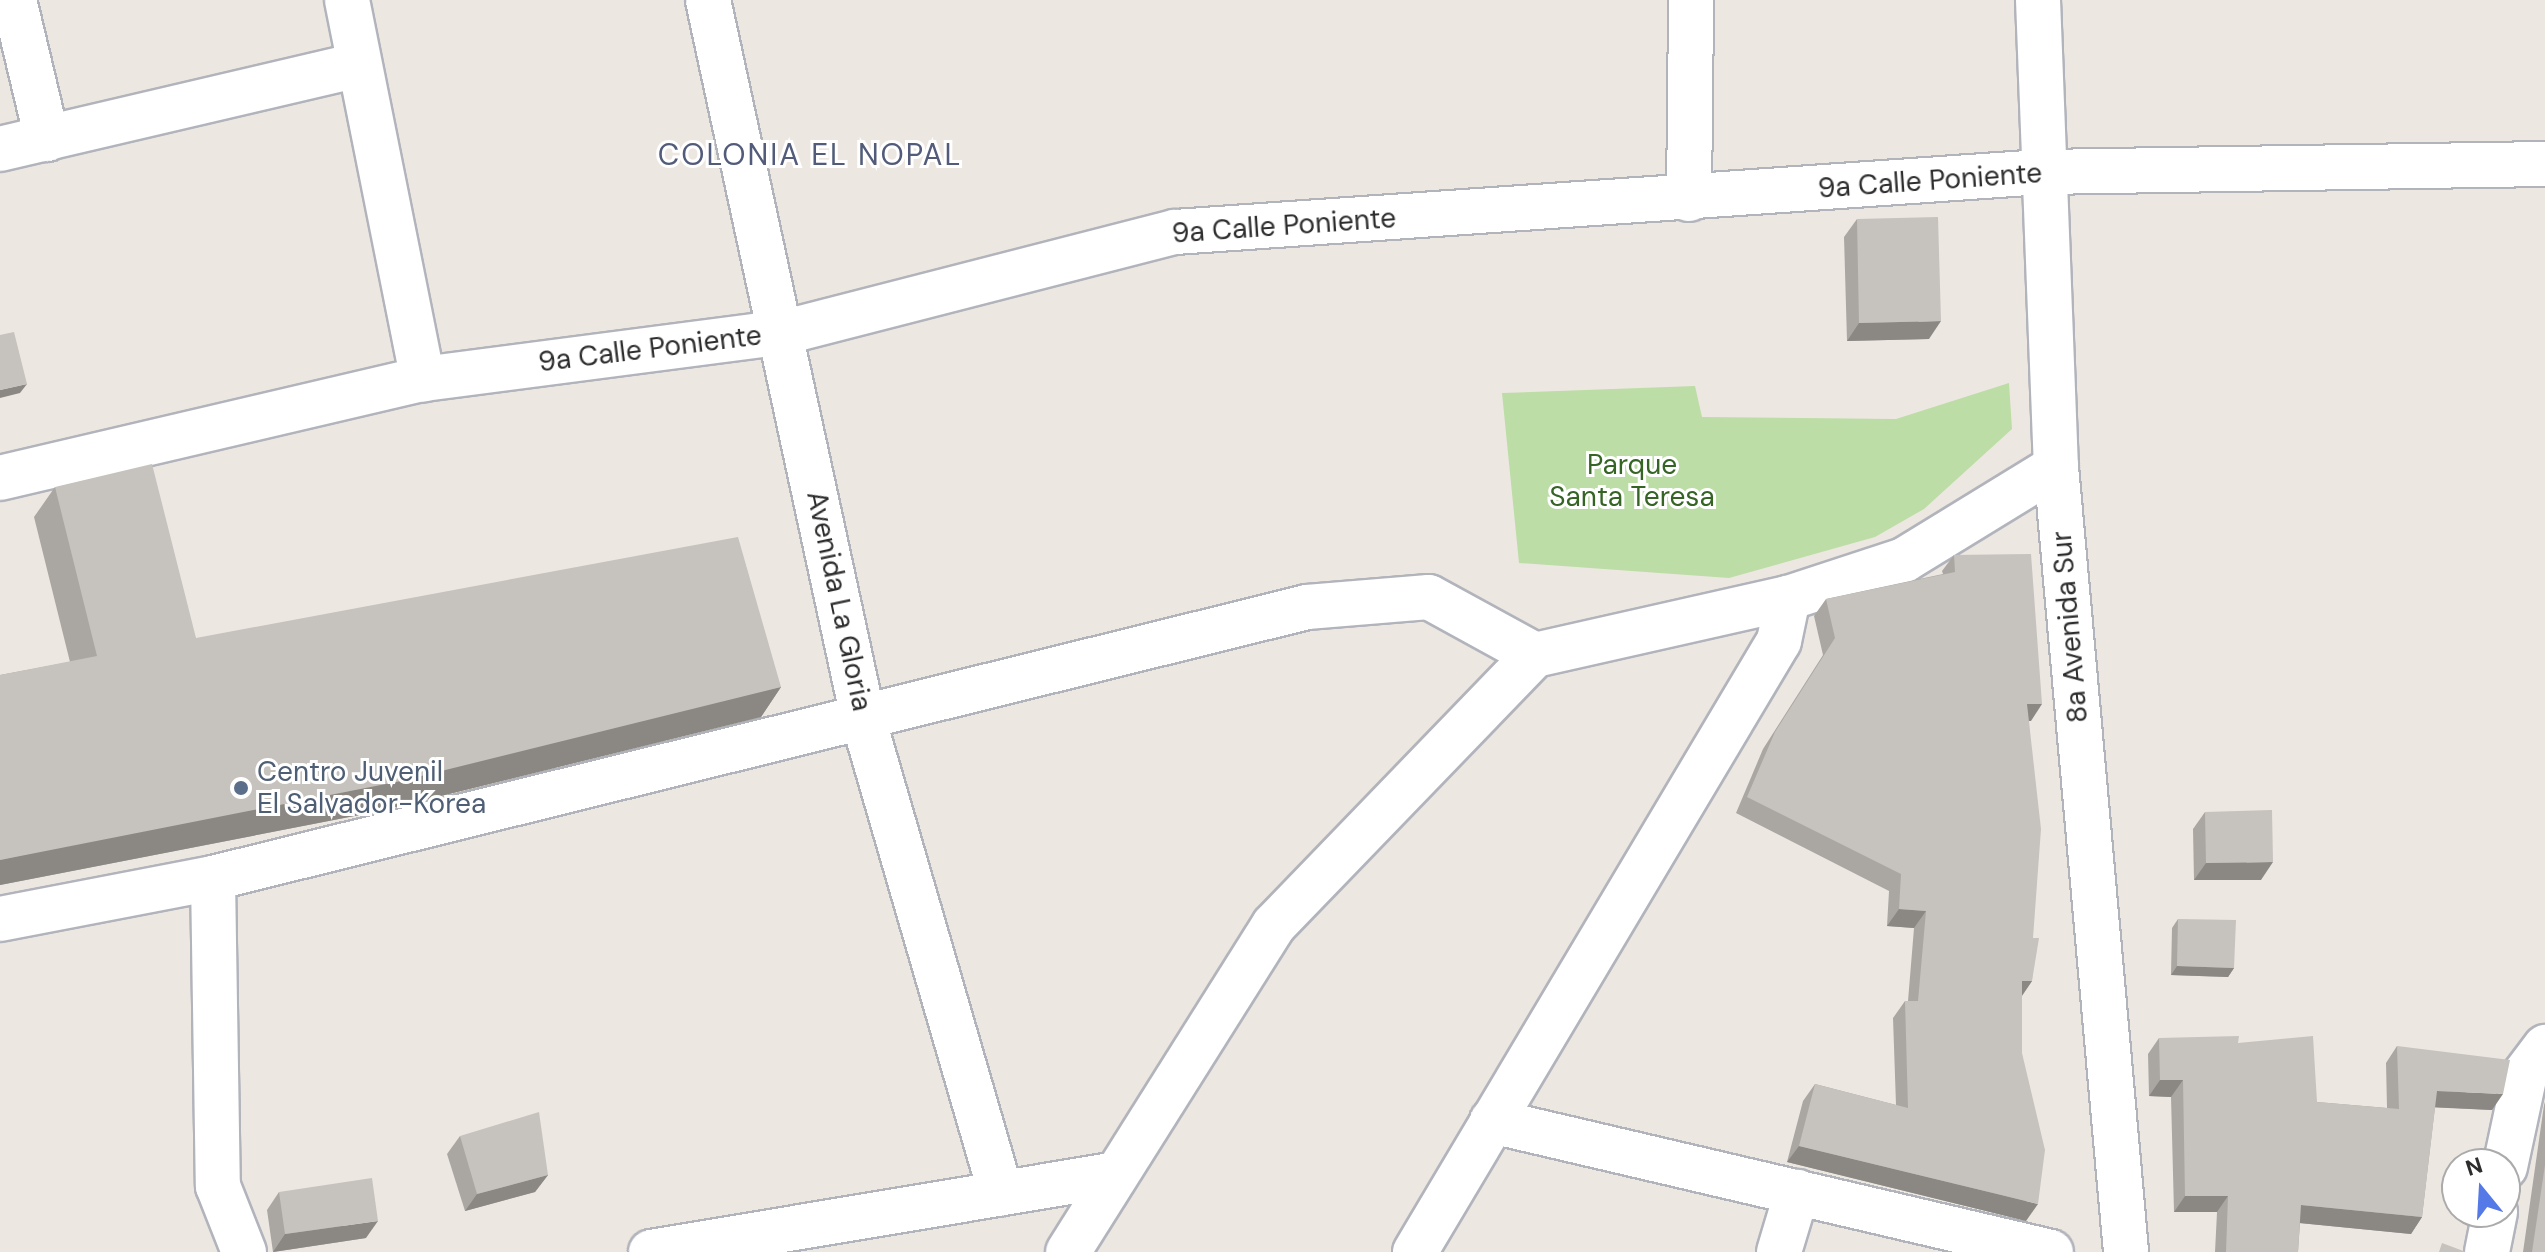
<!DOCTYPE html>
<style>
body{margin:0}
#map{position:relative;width:2545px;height:1252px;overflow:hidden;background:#ede7e2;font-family:"DM Sans",sans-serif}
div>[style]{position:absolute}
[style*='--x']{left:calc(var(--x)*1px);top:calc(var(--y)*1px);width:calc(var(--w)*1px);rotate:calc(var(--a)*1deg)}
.green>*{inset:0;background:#bcdda5}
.roads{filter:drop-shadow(2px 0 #b2b4bc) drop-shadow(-2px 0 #b2b4bc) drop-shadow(0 2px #b2b4bc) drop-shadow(0 -2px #b2b4bc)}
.street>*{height:44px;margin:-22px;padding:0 22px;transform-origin:22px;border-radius:22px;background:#fff}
.wall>*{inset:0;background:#aaa7a3}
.shaded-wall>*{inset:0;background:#8b8884}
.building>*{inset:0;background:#c6c2bd}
.dots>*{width:22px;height:22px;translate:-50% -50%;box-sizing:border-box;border:4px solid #fff;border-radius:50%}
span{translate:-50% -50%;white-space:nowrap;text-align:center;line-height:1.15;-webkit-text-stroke:6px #fff;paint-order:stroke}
.street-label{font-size:28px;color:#2d2d2d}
.park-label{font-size:28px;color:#356424}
.service-label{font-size:28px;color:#4e5e75}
.left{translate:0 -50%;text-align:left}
.neighbourhood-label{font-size:30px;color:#525c7a;letter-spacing:2px}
.north{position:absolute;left:2441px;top:1148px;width:80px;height:80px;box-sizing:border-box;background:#fff;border:2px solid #ababab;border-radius:50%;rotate:342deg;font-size:22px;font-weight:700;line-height:32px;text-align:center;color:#2d2d2d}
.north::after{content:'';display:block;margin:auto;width:28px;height:36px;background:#557ae7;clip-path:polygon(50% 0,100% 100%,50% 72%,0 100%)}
</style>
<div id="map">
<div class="green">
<div style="clip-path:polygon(2009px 383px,2012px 429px,1924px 509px,1875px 537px,1729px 578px,1519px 563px,1502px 393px,1695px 386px,1702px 417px,1896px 419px)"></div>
</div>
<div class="roads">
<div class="street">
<div style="--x:14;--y:0;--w:143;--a:76.6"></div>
<div style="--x:347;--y:0;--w:387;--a:78.7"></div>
<div style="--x:708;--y:0;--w:739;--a:77.81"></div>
<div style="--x:864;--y:722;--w:491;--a:73.8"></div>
<div style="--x:2038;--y:0;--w:467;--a:87.8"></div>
<div style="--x:2056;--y:467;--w:788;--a:84.9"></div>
<div style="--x:0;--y:149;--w:369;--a:-13.2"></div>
<div style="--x:1689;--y:199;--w:199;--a:-89.4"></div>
<div style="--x:0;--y:478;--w:434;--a:-13.2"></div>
<div style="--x:423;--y:379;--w:365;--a:-7.4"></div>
<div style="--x:785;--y:332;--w:403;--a:-14.4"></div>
<div style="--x:1175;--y:232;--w:869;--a:-3.96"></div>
<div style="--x:2042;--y:172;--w:503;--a:-0.91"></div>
<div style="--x:213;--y:878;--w:308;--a:89.1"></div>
<div style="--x:218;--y:1186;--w:71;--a:68.5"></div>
<div style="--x:0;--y:919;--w:217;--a:-10.9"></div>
<div style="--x:213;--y:878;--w:1127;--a:-13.91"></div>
<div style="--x:1307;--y:607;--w:122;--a:-4.7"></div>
<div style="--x:1429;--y:597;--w:121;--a:28.7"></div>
<div style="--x:1535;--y:655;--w:259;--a:-12.7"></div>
<div style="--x:1788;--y:598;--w:122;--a:-18.1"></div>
<div style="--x:1904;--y:560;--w:178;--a:-31.5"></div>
<div style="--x:1492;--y:1121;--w:574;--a:13.19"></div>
<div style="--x:2505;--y:1167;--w:95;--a:-77.9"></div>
<div style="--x:2525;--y:1074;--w:34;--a:-53"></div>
<div style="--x:651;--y:1252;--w:471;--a:-9.5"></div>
<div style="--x:1068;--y:1252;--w:386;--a:-57.8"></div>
<div style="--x:1274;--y:925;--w:376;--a:-46"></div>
<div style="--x:1415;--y:1252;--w:711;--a:-59.22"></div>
<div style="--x:1779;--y:641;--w:44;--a:-78.2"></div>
<div style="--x:1779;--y:1252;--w:63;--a:-73.3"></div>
<div style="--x:2487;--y:1252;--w:41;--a:-78.7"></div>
</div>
</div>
<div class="wall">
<div style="clip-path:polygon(1857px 219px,1929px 339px,1847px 341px,1844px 237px)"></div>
<div style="clip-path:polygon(55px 487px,196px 638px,781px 687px,761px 717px,380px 811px,0 885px,0 675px,70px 662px,34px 517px)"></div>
<div style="clip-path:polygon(1954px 555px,2031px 721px,2029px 721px,2033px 938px,2032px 981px,2022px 996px,2022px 1053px,2026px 1221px,1787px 1162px,1803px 1101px,1815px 1084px,1896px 1105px,1893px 1018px,1905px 1001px,1908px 1001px,1914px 928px,1887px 926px,1889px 891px,1736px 813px,1763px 749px,1823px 655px,1814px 616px,1826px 599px,1943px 574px,1942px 571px)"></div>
<div style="clip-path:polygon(2205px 812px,2261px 880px,2194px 880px,2193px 829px)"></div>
<div style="clip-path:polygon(2178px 919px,2234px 968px,2228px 977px,2171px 975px,2172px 928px)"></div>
<div style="clip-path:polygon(2159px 1038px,2238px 1043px,2317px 1102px,2387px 1108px,2386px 1063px,2397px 1046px,2492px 1110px,2435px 1107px,2422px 1217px,2411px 1234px,2300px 1223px,2298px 1252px,2215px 1252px,2217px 1212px,2174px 1212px,2171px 1097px,2149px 1096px,2148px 1054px)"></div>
<div style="clip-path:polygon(2545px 1102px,2545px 1252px,2523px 1252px,2544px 1105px)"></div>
<div style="clip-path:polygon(460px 1136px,548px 1175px,535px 1192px,465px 1211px,447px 1154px)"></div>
<div style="clip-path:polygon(279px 1192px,366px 1238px,273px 1252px,267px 1210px)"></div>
</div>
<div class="shaded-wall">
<div style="clip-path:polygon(1941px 321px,1929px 339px,1847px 341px,1859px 323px)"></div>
<div style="clip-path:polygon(27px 384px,20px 393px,0 398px,0 390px)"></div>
<div style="clip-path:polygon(781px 687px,761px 717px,380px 811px,0 885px,0 860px)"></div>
<div style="clip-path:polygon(2027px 704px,2042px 704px,2031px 721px,2015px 721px)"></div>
<div style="clip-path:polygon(2273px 862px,2261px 880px,2194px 880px,2206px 863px)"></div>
<div style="clip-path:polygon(1899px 909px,1926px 911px,1914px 928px,1887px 926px)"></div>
<div style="clip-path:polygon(2177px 966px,2234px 968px,2228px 977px,2171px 975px)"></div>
<div style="clip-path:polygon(2022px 981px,2032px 981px,2021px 997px)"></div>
<div style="clip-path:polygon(2160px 1080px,2183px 1080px,2171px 1097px,2149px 1096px)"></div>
<div style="clip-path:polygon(2437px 1091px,2503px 1094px,2492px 1110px,2426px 1107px)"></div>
<div style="clip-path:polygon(1799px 1146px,2038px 1204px,2026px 1221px,1787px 1162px)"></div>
<div style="clip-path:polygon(548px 1175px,535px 1192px,465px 1211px,477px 1194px)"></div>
<div style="clip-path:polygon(2185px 1196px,2228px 1196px,2217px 1212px,2174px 1212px)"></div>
<div style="clip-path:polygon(2301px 1205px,2422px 1217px,2411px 1234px,2289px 1222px)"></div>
<div style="clip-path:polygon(378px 1221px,366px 1238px,273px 1252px,285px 1234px)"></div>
</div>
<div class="building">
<div style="clip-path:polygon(1938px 217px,1941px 321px,1859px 323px,1857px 219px)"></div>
<div style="clip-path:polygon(14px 332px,27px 384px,0 390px,0 335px)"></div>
<div style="clip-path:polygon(152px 464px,196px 638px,738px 537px,781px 687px,401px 781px,0 860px,0 675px,97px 656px,55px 487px)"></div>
<div style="clip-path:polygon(2031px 554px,2042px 704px,2027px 704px,2041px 829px,2033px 938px,2039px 938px,2032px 981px,2022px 981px,2022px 1053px,2045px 1150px,2038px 1204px,1799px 1146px,1815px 1084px,1908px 1108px,1905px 1001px,1918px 1001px,1926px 911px,1899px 909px,1901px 874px,1747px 797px,1775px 732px,1835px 638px,1826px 599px,1955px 572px,1954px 555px)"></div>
<div style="clip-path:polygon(2272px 810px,2273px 862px,2206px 863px,2205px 812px)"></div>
<div style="clip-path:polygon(2178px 919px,2236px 920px,2234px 968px,2177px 966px)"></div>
<div style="clip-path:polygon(2239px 1036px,2238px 1043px,2313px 1036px,2317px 1102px,2399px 1109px,2397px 1046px,2510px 1060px,2503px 1094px,2437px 1091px,2422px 1217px,2301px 1205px,2298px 1252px,2226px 1252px,2228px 1196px,2185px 1196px,2183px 1080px,2160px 1080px,2159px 1038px)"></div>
<div style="clip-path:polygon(539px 1112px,548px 1175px,477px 1194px,460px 1136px)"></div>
<div style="clip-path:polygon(2545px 1165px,2545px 1252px,2532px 1252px)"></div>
<div style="clip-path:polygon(372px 1178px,378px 1221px,285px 1234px,279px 1192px)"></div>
<div style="clip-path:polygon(2442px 1243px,2466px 1252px,2439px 1252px)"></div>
</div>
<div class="dots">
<div style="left:241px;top:788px;background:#5c6f8a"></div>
</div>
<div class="street-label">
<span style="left:1930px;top:181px;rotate:-4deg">9a Calle Poniente</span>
<span style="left:1284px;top:226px;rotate:-4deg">9a Calle Poniente</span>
<span style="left:650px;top:349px;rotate:-7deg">9a Calle Poniente</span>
<span style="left:839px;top:601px;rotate:78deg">Avenida La Gloria</span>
<span style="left:2070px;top:627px;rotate:-95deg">8a Avenida Sur</span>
</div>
<div class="park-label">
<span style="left:1632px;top:481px">Parque<br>Santa Teresa</span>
</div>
<div class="service-label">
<span class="left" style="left:257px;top:788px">Centro Juvenil<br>El Salvador-Korea</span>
</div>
<div class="neighbourhood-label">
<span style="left:810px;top:155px">COLONIA EL NOPAL</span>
</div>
<div class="north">N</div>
</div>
